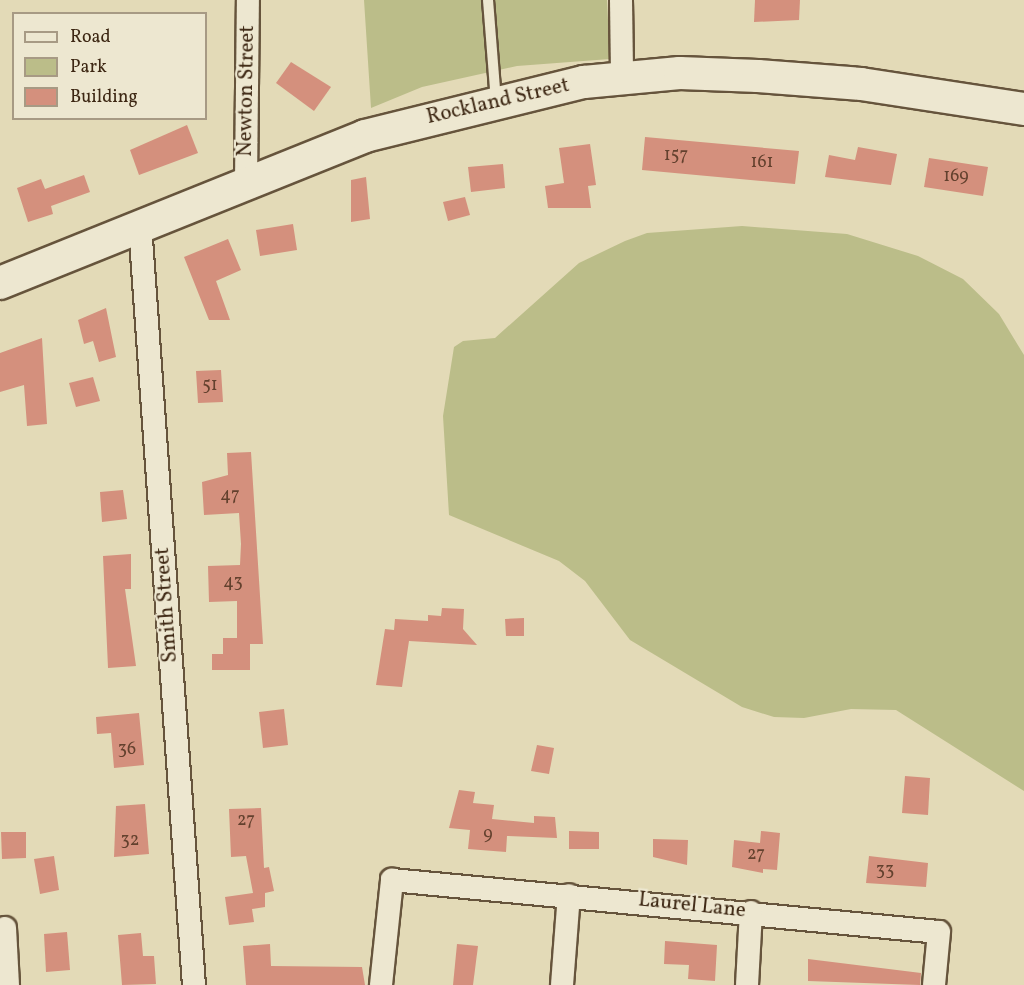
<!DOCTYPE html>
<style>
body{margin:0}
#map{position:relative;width:1024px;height:985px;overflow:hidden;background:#e3dab7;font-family:Vollkorn,serif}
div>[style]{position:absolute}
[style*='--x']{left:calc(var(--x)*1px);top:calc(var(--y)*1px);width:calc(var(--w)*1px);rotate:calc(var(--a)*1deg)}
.green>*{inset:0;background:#bbbd89}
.building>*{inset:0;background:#d4907d}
.roads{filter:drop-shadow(2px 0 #66543c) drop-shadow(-2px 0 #66543c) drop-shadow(0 2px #66543c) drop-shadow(0 -2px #66543c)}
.lane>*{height:10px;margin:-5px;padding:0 5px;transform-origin:5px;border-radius:5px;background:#ede7d0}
.street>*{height:22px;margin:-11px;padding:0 11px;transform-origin:11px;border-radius:11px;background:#ede7d0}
.secondary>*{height:32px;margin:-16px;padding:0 16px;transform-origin:16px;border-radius:16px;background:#ede7d0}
span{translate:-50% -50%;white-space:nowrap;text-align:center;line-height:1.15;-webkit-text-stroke:4.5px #ede7d0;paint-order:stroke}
.number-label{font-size:18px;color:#63412e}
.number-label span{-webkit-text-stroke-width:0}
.street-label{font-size:21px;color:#3d2713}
.legend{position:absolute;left:12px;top:12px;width:195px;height:108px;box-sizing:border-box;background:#ede7d0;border:2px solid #a79a84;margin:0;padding:8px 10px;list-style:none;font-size:18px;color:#3d2713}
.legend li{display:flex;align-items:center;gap:12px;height:30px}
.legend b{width:30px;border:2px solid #a79a84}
</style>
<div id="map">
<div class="green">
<div style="clip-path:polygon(364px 0,607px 0,610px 59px,517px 66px,422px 87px,371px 108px)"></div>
<div style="clip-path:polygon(742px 226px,847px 234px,918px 256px,963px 279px,999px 314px,1024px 355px,1024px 791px,896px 710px,851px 709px,804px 718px,774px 717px,742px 707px,630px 640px,585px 581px,559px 561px,449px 515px,443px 416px,454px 347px,463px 341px,495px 338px,579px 263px,625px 241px,647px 233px)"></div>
</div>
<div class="building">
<div style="clip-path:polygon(755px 0,800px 0,799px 20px,754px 22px)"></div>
<div style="clip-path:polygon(291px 62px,331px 87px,314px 111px,276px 83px)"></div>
<div style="clip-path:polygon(187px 125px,198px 153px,139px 175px,130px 150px)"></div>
<div style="clip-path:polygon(645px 137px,799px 151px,795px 184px,642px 170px)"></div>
<div style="clip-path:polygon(590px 144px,596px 185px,588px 186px,591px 208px,548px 208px,545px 186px,564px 183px,559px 148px)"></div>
<div style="clip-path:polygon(858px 147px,897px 154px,891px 185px,825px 177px,829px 155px,855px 160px)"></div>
<div style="clip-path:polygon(929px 158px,988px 167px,983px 196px,924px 187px)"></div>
<div style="clip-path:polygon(503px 164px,505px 188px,471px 192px,468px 167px)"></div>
<div style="clip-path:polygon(84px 175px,90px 192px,51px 206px,53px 214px,28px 222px,17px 188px,41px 179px,45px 189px)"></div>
<div style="clip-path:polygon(366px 177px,370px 219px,351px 222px,351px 180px)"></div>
<div style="clip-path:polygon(465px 197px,470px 215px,448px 221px,443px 202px)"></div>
<div style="clip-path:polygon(293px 224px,297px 250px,260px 256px,256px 230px)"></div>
<div style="clip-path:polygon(228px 239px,241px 270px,216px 281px,230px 320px,209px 320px,184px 257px)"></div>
<div style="clip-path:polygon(106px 308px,116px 357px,99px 362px,93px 341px,84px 344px,78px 320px)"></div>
<div style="clip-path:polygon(42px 338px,47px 424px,27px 426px,24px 385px,0 392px,0 353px)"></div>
<div style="clip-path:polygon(221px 370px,223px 402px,198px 403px,196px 371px)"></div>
<div style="clip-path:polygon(93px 377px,100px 401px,76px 407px,69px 383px)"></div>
<div style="clip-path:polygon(251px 452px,263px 644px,250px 644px,250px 670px,212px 670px,212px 654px,223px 654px,223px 638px,237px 638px,237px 601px,209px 602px,208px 566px,240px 565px,241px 544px,239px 513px,204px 515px,202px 482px,228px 475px,227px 453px)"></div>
<div style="clip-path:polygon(123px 490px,127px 519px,102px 522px,100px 492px)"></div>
<div style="clip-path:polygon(131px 554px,131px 589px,125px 589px,136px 666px,108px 668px,103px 556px)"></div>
<div style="clip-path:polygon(442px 608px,464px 609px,463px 629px,477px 645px,409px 641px,402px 687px,376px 685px,385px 629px,394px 630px,395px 619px,428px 621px,428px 615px,441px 616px)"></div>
<div style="clip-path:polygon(524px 618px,524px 636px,506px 636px,505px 619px)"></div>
<div style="clip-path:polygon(284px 709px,288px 745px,263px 748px,259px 712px)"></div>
<div style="clip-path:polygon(139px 713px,144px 765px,114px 768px,111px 733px,97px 734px,96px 717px)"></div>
<div style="clip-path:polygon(537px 745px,554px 748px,549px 774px,531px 771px)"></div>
<div style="clip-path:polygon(905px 776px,930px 778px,928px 815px,902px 813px)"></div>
<div style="clip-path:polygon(459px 790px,475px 792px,473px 803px,494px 805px,492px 819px,534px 823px,534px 816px,555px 817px,557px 838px,507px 836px,506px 852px,468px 849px,470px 830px,449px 828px)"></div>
<div style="clip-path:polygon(145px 804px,149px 854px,114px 857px,116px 806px)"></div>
<div style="clip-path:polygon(261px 808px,264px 868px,269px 867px,274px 891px,265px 893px,265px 907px,252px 909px,254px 922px,229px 925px,225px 897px,253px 893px,246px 856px,231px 857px,229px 809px)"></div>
<div style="clip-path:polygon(569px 831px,599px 832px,599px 849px,569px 849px)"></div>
<div style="clip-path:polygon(761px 831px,780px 833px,777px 870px,763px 869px,763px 873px,732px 867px,734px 840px,760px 843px)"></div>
<div style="clip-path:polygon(1px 832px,26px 832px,26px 858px,2px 859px)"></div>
<div style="clip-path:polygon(653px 839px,688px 840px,687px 865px,653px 857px)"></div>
<div style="clip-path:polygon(54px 856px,59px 890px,40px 894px,34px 859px)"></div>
<div style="clip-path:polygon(869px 856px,928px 863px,926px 887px,866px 883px)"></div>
<div style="clip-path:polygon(67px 932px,70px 970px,46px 972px,44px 934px)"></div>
<div style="clip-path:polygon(141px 933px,143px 956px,154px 956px,156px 984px,122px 985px,118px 935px)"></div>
<div style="clip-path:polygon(665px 941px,717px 945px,715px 981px,688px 979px,689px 965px,664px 964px)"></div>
<div style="clip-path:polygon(270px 944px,271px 966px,362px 967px,365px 985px,246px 985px,243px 946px)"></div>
<div style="clip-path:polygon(457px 944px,478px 946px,473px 985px,453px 985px)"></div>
<div style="clip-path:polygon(808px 959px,921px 973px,920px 985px,808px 981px)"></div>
</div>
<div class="roads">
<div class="lane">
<div style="--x:488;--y:0;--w:101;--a:85.5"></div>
</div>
<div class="street">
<div style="--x:621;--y:0;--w:76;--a:89.2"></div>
<div style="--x:246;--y:183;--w:183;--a:-89.4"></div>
<div style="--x:140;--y:225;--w:762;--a:85.94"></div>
<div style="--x:5;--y:928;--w:57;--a:87"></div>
<div style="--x:381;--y:985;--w:106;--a:-84"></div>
<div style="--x:392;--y:880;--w:549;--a:5.43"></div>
<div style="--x:939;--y:932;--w:53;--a:95.4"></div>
<div style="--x:562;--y:985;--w:90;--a:-85.6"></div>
<div style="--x:747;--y:985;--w:73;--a:-86.9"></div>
</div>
<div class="secondary">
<div style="--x:0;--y:283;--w:393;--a:-21.9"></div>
<div style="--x:365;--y:136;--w:226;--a:-13.9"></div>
<div style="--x:584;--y:82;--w:96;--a:-5.4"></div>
<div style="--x:680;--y:73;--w:78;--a:2.2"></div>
<div style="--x:758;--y:76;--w:103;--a:4.4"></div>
<div style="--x:861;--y:84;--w:165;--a:8.7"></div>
</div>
</div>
<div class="number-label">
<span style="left:676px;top:156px">157</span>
<span style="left:762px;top:163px">161</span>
<span style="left:956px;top:177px">169</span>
<span style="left:210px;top:386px">51</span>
<span style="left:230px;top:496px">47</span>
<span style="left:233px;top:583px">43</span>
<span style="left:127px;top:750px">36</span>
<span style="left:246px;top:821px">27</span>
<span style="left:488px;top:835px">9</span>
<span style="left:130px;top:841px">32</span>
<span style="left:756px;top:855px">27</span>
<span style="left:885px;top:871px">33</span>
</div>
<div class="street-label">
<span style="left:247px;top:91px;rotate:-89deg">Newton Street</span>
<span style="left:498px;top:102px;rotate:-13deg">Rockland Street</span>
<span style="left:167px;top:605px;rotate:-94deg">Smith Street</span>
<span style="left:692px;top:906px;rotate:6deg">Laurel Lane</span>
</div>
<ul class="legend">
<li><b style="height:8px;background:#ede7d0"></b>Road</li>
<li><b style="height:16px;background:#bbbd89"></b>Park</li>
<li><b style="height:16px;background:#d4907d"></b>Building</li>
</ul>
</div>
